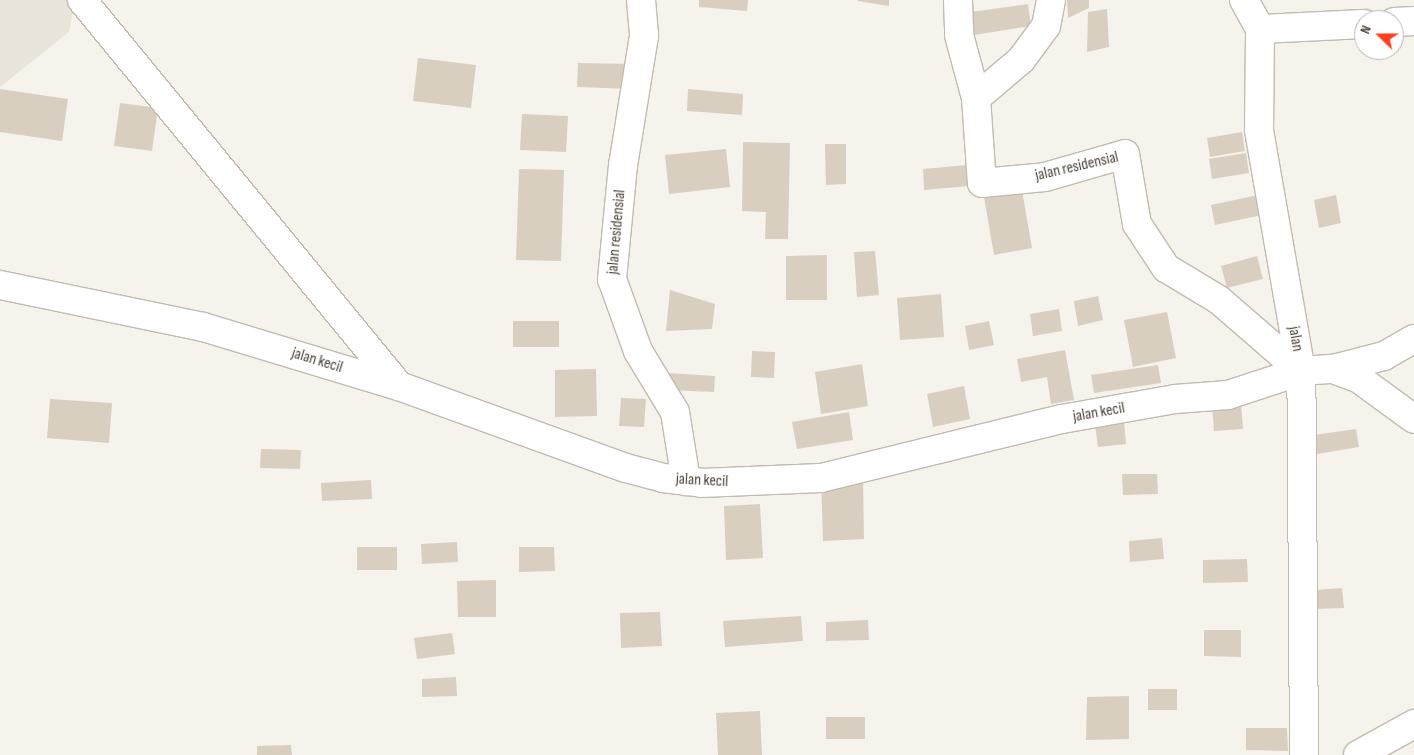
<!DOCTYPE html>
<style>
body{margin:0}
#map{position:relative;width:1414px;height:755px;overflow:hidden;background:#f6f3ec;font-family:"Sofia Sans Condensed",sans-serif}
div>[style]{position:absolute}
[style*='--x']{left:calc(var(--x)*1px);top:calc(var(--y)*1px);width:calc(var(--w)*1px);rotate:calc(var(--a)*1deg)}
.residential>*{inset:0;background:#eae5da}
.building>*{inset:0;background:#d8cfc1}
.roads{filter:drop-shadow(1px 0 #c2bbae) drop-shadow(-1px 0 #c2bbae) drop-shadow(0 1px #c2bbae) drop-shadow(0 -1px #c2bbae)}
.minor>*{height:28px;margin:-14px;padding:0 14px;transform-origin:14px;border-radius:14px;background:#fff}
span{translate:-50% -50%;white-space:nowrap;text-align:center;line-height:1.15;-webkit-text-stroke:4px #fff;paint-order:stroke}
.street-label{font-size:16px;color:#4b4439}
.north{position:absolute;left:1354px;top:10px;width:50px;height:50px;box-sizing:border-box;background:#fff;border:1px solid #b7b4b0;border-radius:50%;rotate:292deg;font-size:14px;font-weight:700;line-height:20px;text-align:center;color:#4b4439}
.north::after{content:'';display:block;margin:auto;width:18px;height:22px;background:#fc3f1d;clip-path:polygon(50% 0,100% 100%,50% 72%,0 100%)}
</style>
<div id="map">
<div class="residential">
<div style="clip-path:polygon(0 0,75px 0,69px 32px,0 87px)"></div>
</div>
<div class="building">
<div style="clip-path:polygon(699px 0,748px 0,747px 11px,699px 7px)"></div>
<div style="clip-path:polygon(858px 0,889px 0,889px 6px,858px 1px)"></div>
<div style="clip-path:polygon(1067px 0,1089px 0,1089px 8px,1068px 18px)"></div>
<div style="clip-path:polygon(1028px 4px,1031px 26px,974px 35px,971px 12px)"></div>
<div style="clip-path:polygon(1107px 9px,1109px 47px,1087px 52px,1088px 12px)"></div>
<div style="clip-path:polygon(418px 58px,476px 65px,471px 108px,413px 101px)"></div>
<div style="clip-path:polygon(578px 63px,634px 64px,633px 89px,577px 87px)"></div>
<div style="clip-path:polygon(0 89px,68px 99px,62px 141px,0 132px)"></div>
<div style="clip-path:polygon(688px 89px,743px 94px,742px 115px,687px 111px)"></div>
<div style="clip-path:polygon(120px 103px,158px 108px,152px 151px,114px 146px)"></div>
<div style="clip-path:polygon(522px 114px,568px 116px,566px 152px,520px 150px)"></div>
<div style="clip-path:polygon(1242px 132px,1245px 151px,1210px 157px,1207px 138px)"></div>
<div style="clip-path:polygon(743px 142px,790px 143px,788px 239px,765px 239px,766px 212px,742px 211px)"></div>
<div style="clip-path:polygon(825px 144px,846px 144px,846px 184px,826px 185px)"></div>
<div style="clip-path:polygon(726px 149px,730px 187px,669px 194px,665px 155px)"></div>
<div style="clip-path:polygon(1246px 153px,1249px 173px,1212px 179px,1209px 159px)"></div>
<div style="clip-path:polygon(967px 165px,969px 186px,924px 190px,923px 169px)"></div>
<div style="clip-path:polygon(519px 169px,564px 170px,561px 261px,516px 260px)"></div>
<div style="clip-path:polygon(1022px 190px,1032px 248px,994px 255px,984px 197px)"></div>
<div style="clip-path:polygon(1258px 195px,1262px 215px,1215px 225px,1211px 205px)"></div>
<div style="clip-path:polygon(1336px 195px,1341px 223px,1319px 228px,1314px 200px)"></div>
<div style="clip-path:polygon(875px 251px,879px 295px,857px 297px,854px 252px)"></div>
<div style="clip-path:polygon(827px 255px,827px 300px,786px 300px,786px 256px)"></div>
<div style="clip-path:polygon(1257px 256px,1263px 279px,1227px 288px,1221px 266px)"></div>
<div style="clip-path:polygon(670px 290px,715px 304px,712px 329px,666px 331px)"></div>
<div style="clip-path:polygon(941px 294px,944px 337px,900px 340px,897px 298px)"></div>
<div style="clip-path:polygon(1098px 296px,1103px 320px,1078px 326px,1074px 301px)"></div>
<div style="clip-path:polygon(1059px 309px,1062px 331px,1033px 336px,1030px 314px)"></div>
<div style="clip-path:polygon(1167px 312px,1176px 358px,1133px 367px,1124px 320px)"></div>
<div style="clip-path:polygon(513px 321px,559px 321px,559px 347px,513px 347px)"></div>
<div style="clip-path:polygon(989px 321px,994px 345px,969px 350px,965px 326px)"></div>
<div style="clip-path:polygon(1065px 350px,1074px 400px,1051px 404px,1047px 377px,1021px 382px,1017px 359px)"></div>
<div style="clip-path:polygon(752px 351px,775px 352px,774px 378px,751px 377px)"></div>
<div style="clip-path:polygon(862px 364px,868px 406px,821px 414px,815px 372px)"></div>
<div style="clip-path:polygon(1158px 365px,1161px 383px,1094px 393px,1091px 375px)"></div>
<div style="clip-path:polygon(596px 369px,597px 416px,555px 417px,555px 370px)"></div>
<div style="clip-path:polygon(668px 373px,715px 376px,714px 392px,667px 390px)"></div>
<div style="clip-path:polygon(964px 386px,970px 419px,933px 427px,927px 394px)"></div>
<div style="clip-path:polygon(621px 398px,646px 399px,644px 427px,619px 426px)"></div>
<div style="clip-path:polygon(50px 399px,112px 403px,109px 443px,47px 438px)"></div>
<div style="clip-path:polygon(1241px 403px,1243px 429px,1214px 431px,1212px 404px)"></div>
<div style="clip-path:polygon(849px 412px,853px 440px,797px 449px,792px 422px)"></div>
<div style="clip-path:polygon(1124px 422px,1126px 444px,1098px 447px,1095px 425px)"></div>
<div style="clip-path:polygon(1356px 429px,1359px 447px,1317px 454px,1314px 435px)"></div>
<div style="clip-path:polygon(261px 449px,301px 450px,300px 469px,260px 468px)"></div>
<div style="clip-path:polygon(1122px 474px,1157px 474px,1158px 494px,1123px 495px)"></div>
<div style="clip-path:polygon(863px 476px,864px 539px,823px 541px,821px 478px)"></div>
<div style="clip-path:polygon(371px 480px,372px 499px,322px 501px,321px 483px)"></div>
<div style="clip-path:polygon(760px 504px,763px 558px,726px 560px,724px 506px)"></div>
<div style="clip-path:polygon(1162px 538px,1164px 559px,1130px 562px,1129px 541px)"></div>
<div style="clip-path:polygon(457px 542px,458px 562px,422px 564px,421px 544px)"></div>
<div style="clip-path:polygon(357px 547px,397px 547px,397px 570px,357px 570px)"></div>
<div style="clip-path:polygon(519px 547px,554px 547px,555px 571px,519px 572px)"></div>
<div style="clip-path:polygon(1247px 559px,1248px 582px,1203px 583px,1203px 560px)"></div>
<div style="clip-path:polygon(496px 580px,496px 617px,458px 617px,457px 581px)"></div>
<div style="clip-path:polygon(1342px 588px,1344px 608px,1315px 609px,1314px 590px)"></div>
<div style="clip-path:polygon(660px 612px,662px 646px,621px 648px,620px 613px)"></div>
<div style="clip-path:polygon(801px 616px,803px 641px,725px 647px,723px 621px)"></div>
<div style="clip-path:polygon(868px 620px,869px 640px,826px 641px,826px 622px)"></div>
<div style="clip-path:polygon(1204px 630px,1241px 630px,1241px 657px,1204px 656px)"></div>
<div style="clip-path:polygon(452px 633px,455px 654px,417px 659px,414px 638px)"></div>
<div style="clip-path:polygon(456px 677px,457px 696px,422px 697px,422px 679px)"></div>
<div style="clip-path:polygon(1148px 689px,1177px 689px,1177px 710px,1148px 710px)"></div>
<div style="clip-path:polygon(1129px 696px,1129px 739px,1086px 740px,1087px 697px)"></div>
<div style="clip-path:polygon(760px 711px,762px 755px,718px 755px,716px 713px)"></div>
<div style="clip-path:polygon(826px 717px,865px 717px,865px 739px,826px 739px)"></div>
<div style="clip-path:polygon(1246px 728px,1287px 728px,1288px 751px,1246px 750px)"></div>
<div style="clip-path:polygon(291px 745px,292px 755px,257px 755px,257px 746px)"></div>
</div>
<div class="roads">
<div class="minor">
<div style="--x:82;--y:0;--w:499;--a:50.6"></div>
<div style="--x:641;--y:0;--w:36;--a:85"></div>
<div style="--x:644;--y:36;--w:131;--a:99.2"></div>
<div style="--x:623;--y:165;--w:115;--a:95.5"></div>
<div style="--x:612;--y:279;--w:77;--a:70.1"></div>
<div style="--x:638;--y:351;--w:71;--a:58.8"></div>
<div style="--x:675;--y:412;--w:70;--a:80.9"></div>
<div style="--x:958;--y:0;--w:35;--a:88"></div>
<div style="--x:959;--y:35;--w:65;--a:74.9"></div>
<div style="--x:976;--y:98;--w:85;--a:86"></div>
<div style="--x:982;--y:183;--w:63;--a:-5.4"></div>
<div style="--x:1045;--y:177;--w:83;--a:-16"></div>
<div style="--x:1125;--y:154;--w:71;--a:80.3"></div>
<div style="--x:1137;--y:224;--w:53;--a:56.6"></div>
<div style="--x:1166;--y:268;--w:62;--a:31.1"></div>
<div style="--x:1219;--y:300;--w:108;--a:40.9"></div>
<div style="--x:1244;--y:0;--w:33;--a:61"></div>
<div style="--x:1394;--y:22;--w:20;--a:-3"></div>
<div style="--x:976;--y:98;--w:59;--a:-40.2"></div>
<div style="--x:1021;--y:60;--w:42;--a:-53.7"></div>
<div style="--x:1046;--y:26;--w:26;--a:-79"></div>
<div style="--x:0;--y:285;--w:207;--a:11.7"></div>
<div style="--x:203;--y:327;--w:205;--a:16.8"></div>
<div style="--x:399;--y:386;--w:241;--a:19.9"></div>
<div style="--x:626;--y:468;--w:38;--a:15"></div>
<div style="--x:663;--y:478;--w:38;--a:7"></div>
<div style="--x:701;--y:483;--w:120;--a:-2.4"></div>
<div style="--x:821;--y:478;--w:248;--a:-13.8"></div>
<div style="--x:1062;--y:419;--w:115;--a:-10"></div>
<div style="--x:1175;--y:399;--w:53;--a:-4.3"></div>
<div style="--x:1228;--y:395;--w:77;--a:-18.2"></div>
<div style="--x:1301;--y:371;--w:32;--a:-4"></div>
<div style="--x:1333;--y:369;--w:53;--a:-14.3"></div>
<div style="--x:1384;--y:356;--w:34;--a:-30"></div>
<div style="--x:1333;--y:369;--w:27;--a:20"></div>
<div style="--x:1358;--y:378;--w:69;--a:36.2"></div>
<div style="--x:1304;--y:755;--w:384;--a:-90.4"></div>
<div style="--x:1301;--y:371;--w:245;--a:-99.9"></div>
<div style="--x:1259;--y:130;--w:101;--a:-89.4"></div>
<div style="--x:1260;--y:29;--w:104;--a:-2.8"></div>
<div style="--x:1358;--y:755;--w:64;--a:-29"></div>
</div>
</div>
<div class="street-label">
<span style="left:1077px;top:167px;rotate:-13deg">jalan residensial</span>
<span style="left:617px;top:232px;rotate:-85deg">jalan residensial</span>
<span style="left:1295px;top:339px;rotate:80deg">jalan</span>
<span style="left:317px;top:361px;rotate:17deg">jalan kecil</span>
<span style="left:1099px;top:413px;rotate:-10deg">jalan kecil</span>
<span style="left:702px;top:481px;rotate:3deg">jalan kecil</span>
</div>
<div class="north">N</div>
</div>
